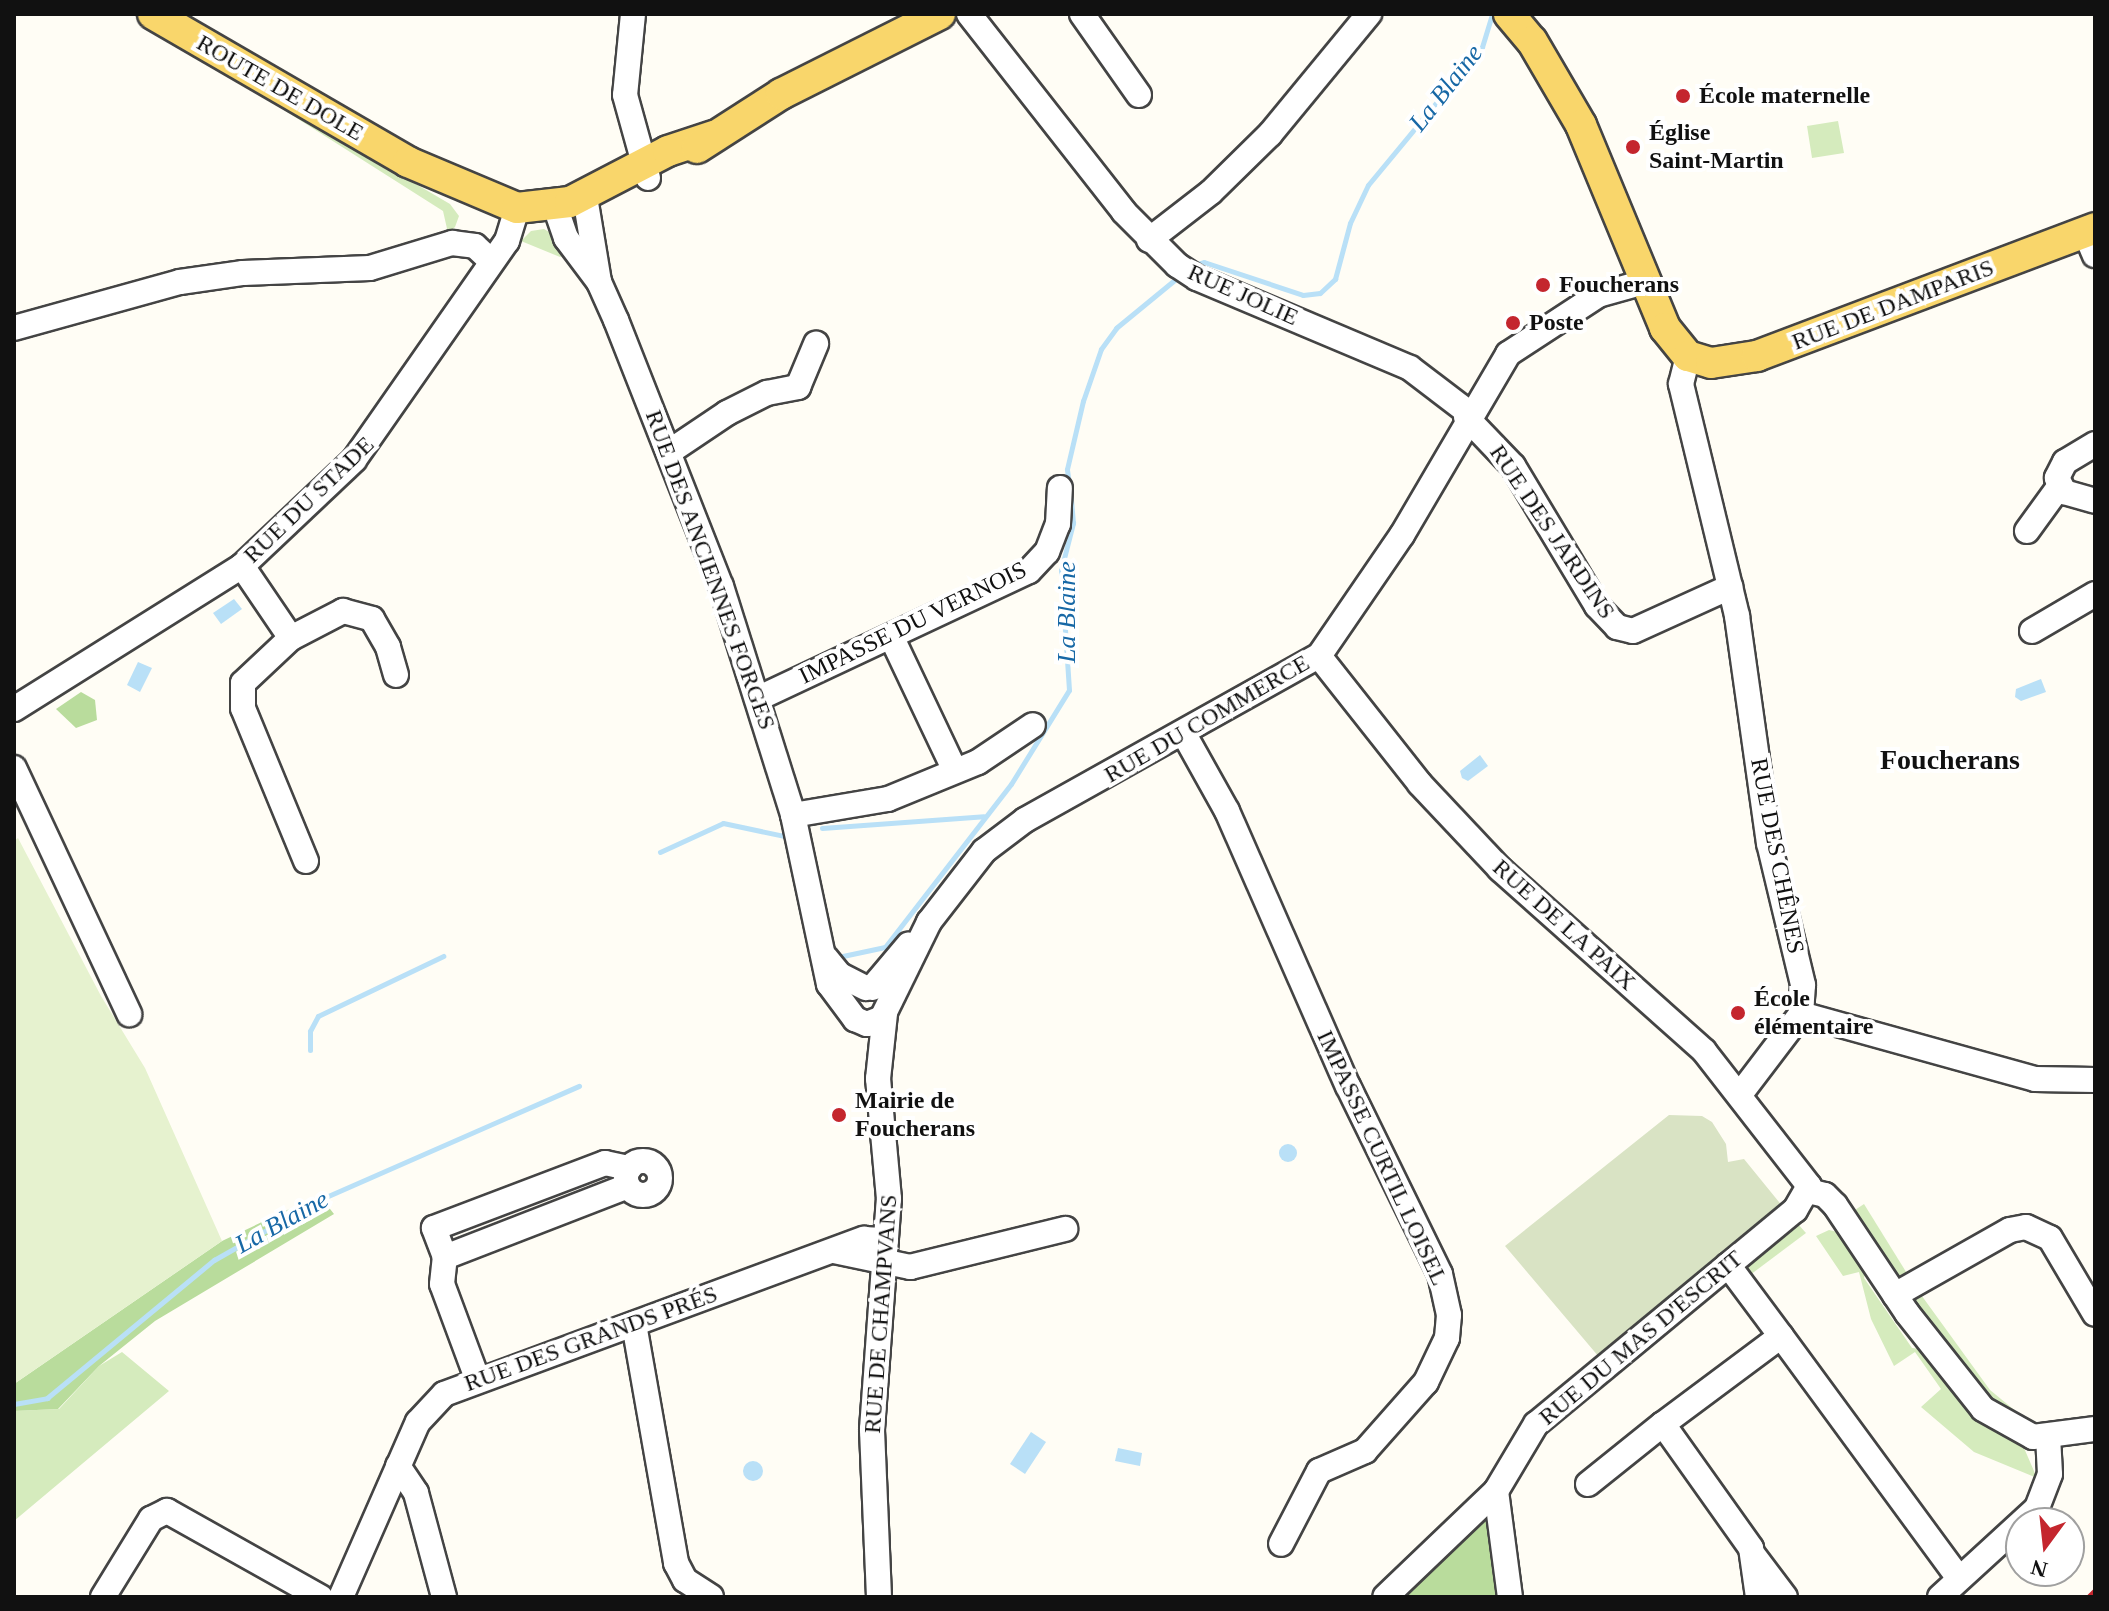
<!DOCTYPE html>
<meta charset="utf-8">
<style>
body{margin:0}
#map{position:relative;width:2109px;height:1611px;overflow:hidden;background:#fffdf5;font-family:"Times New Roman",serif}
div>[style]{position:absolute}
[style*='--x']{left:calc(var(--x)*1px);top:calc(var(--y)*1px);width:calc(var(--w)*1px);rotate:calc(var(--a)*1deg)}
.green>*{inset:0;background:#d5ebbd}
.forest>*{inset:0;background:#b9dc9c}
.cemetery>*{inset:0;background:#d9e3c4}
.pitch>*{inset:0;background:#e6f2cf}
.water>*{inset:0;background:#b9e0f7}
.round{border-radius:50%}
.stream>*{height:5px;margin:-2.5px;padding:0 2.5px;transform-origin:2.5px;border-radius:2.5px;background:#b9e0f7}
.roads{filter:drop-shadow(2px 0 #444) drop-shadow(-2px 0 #444) drop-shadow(0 2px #444) drop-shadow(0 -2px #444)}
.minor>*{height:24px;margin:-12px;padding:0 12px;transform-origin:12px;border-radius:12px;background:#fff}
.minor>.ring{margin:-12px;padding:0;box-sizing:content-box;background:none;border:24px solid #fff;border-radius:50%}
.major>*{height:30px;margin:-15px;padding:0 15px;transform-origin:15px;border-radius:15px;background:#f9d66b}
.rail>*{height:5px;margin:-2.5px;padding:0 2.5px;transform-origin:2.5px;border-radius:2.5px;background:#c4262e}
.dots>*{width:22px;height:22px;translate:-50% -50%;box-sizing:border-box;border:4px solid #fff;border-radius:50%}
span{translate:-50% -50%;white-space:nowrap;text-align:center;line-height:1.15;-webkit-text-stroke:8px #fff;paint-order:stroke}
.street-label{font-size:24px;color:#111}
.poi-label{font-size:24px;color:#111;font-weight:700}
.left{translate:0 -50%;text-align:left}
.water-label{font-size:26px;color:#1768a6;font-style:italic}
.quarter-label{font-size:28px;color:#111;font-weight:700}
.frame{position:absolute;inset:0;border:16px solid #111;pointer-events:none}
.north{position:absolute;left:2005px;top:1507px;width:80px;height:80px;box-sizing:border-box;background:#fff;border:2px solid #a0a0a0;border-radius:50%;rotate:195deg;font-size:22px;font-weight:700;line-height:32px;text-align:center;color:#111}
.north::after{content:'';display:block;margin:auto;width:28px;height:36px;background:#c4262e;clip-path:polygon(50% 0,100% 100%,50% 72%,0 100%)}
</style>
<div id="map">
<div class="green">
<div style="clip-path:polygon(216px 67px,450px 204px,459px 216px,455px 227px,448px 233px,443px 211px)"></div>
<div style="clip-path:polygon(1838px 121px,1844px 153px,1812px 158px,1807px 126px)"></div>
<div style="clip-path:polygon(544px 229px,556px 236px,569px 252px,560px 257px,521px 241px,531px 231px)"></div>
<div style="clip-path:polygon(1864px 1204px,1908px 1275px,1898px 1279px,1860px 1225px,1855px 1210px)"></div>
<div style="clip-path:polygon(1797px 1223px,1806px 1233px,1750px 1275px,1745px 1267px)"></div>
<div style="clip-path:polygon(1829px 1230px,1842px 1233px,1866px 1269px,1864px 1278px,1912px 1348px,1921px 1349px,1981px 1420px,2024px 1448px,2037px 1478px,1974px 1452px,1921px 1407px,1941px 1389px,1915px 1352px,1894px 1366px,1871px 1319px,1859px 1272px,1843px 1276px,1816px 1236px)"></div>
<div style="clip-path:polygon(1919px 1292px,1990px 1390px,2029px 1422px,1992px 1407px,1911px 1299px)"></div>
<div style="clip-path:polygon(122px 1352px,169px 1391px,14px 1521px,14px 1411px,59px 1409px,99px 1366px)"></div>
</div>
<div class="forest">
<div style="clip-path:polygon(81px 692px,95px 700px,97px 720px,76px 728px,56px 709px)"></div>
<div style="clip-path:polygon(319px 1195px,334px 1214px,155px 1321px,99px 1366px,58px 1409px,14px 1411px,14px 1384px,222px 1241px)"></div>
<div style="clip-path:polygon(1490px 1513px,1502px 1597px,1396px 1597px)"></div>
</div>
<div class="cemetery">
<div style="clip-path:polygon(1669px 1115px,1702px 1116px,1712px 1122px,1726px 1144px,1728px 1162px,1744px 1159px,1783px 1207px,1599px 1357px,1505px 1246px)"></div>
</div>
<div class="pitch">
<div style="clip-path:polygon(18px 838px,101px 996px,145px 1068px,222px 1241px,14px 1384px,14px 841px)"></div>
</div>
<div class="water">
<div style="clip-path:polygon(234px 599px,242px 609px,221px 624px,213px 613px)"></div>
<div style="clip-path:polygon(138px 662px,152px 668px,140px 692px,127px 685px)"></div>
<div style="clip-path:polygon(2041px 679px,2046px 692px,2021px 701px,2015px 697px,2016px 689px)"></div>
<div style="clip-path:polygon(1480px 755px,1488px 766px,1468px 781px,1462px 778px,1460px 771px)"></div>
<div class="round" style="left:1279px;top:1144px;width:18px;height:18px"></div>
<div style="clip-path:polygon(1031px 1432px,1046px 1442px,1025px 1474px,1010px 1464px)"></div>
<div style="clip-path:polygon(1118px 1448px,1142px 1453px,1140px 1466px,1115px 1461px)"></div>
<div class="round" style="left:743px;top:1461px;width:20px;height:20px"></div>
</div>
<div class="stream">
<div style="--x:1194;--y:265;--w:10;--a:-17"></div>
<div style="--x:1204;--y:262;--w:104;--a:18.4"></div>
<div style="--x:1303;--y:295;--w:17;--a:-7"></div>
<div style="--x:1320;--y:293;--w:21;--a:-43"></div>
<div style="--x:1335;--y:279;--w:58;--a:-75"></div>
<div style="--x:1350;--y:223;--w:42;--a:-64.7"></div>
<div style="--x:1368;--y:185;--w:179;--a:-50.4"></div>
<div style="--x:1482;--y:47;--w:34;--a:-73"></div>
<div style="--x:1069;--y:484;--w:15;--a:-98"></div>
<div style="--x:1067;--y:469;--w:70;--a:-76.8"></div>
<div style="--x:1083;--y:401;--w:55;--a:-70.9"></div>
<div style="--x:1101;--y:349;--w:26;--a:-54"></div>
<div style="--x:1116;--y:328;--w:80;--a:-39.4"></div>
<div style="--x:822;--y:828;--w:162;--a:-4.2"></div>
<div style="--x:660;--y:852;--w:69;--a:-24.7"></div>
<div style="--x:723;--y:823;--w:62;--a:12"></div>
<div style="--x:838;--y:957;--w:48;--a:-12"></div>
<div style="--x:885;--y:947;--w:206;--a:-52.3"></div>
<div style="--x:1011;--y:784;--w:110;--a:-58.3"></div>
<div style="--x:1069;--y:690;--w:120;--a:-93.8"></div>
<div style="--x:1061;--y:570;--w:49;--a:-75.7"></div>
<div style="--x:1073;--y:523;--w:25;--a:-95"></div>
<div style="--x:310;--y:1050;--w:19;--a:-90"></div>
<div style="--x:310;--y:1031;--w:17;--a:-62"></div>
<div style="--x:318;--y:1016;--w:139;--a:-25.6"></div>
<div style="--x:14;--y:1404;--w:34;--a:-10"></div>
<div style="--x:47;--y:1398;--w:217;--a:-39.6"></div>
<div style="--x:214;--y:1260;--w:121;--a:-29.7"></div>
<div style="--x:319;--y:1200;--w:284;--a:-23.7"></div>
</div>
<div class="roads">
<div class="minor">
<div style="--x:633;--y:14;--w:81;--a:95.6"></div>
<div style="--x:625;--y:95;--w:86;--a:74.5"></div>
<div style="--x:969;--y:14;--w:251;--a:51.9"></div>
<div style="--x:1124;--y:212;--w:75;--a:45"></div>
<div style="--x:1177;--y:265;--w:24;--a:33"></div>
<div style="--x:1197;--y:278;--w:231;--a:22.9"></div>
<div style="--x:1410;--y:368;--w:74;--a:37.3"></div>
<div style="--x:1082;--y:14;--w:99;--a:54.9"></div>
<div style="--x:585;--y:197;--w:86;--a:80.6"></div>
<div style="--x:555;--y:206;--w:34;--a:71"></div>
<div style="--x:566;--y:238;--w:55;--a:53.1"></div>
<div style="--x:599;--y:282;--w:42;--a:65.9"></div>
<div style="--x:616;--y:320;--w:286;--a:68.5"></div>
<div style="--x:721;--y:586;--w:240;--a:72.5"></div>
<div style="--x:793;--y:815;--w:173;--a:78"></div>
<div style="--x:829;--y:984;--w:44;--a:53.4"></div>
<div style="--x:855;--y:1019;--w:13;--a:23"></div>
<div style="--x:867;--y:1024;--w:16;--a:-22"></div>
<div style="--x:882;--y:1018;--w:107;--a:-63.9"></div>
<div style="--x:929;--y:922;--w:90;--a:-52.2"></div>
<div style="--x:984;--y:851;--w:51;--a:-37.1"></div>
<div style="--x:1025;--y:820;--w:337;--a:-29.2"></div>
<div style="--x:1319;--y:656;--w:147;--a:-55.6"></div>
<div style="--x:1402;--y:535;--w:210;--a:-59.6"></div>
<div style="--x:1508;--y:354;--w:108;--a:-33.2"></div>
<div style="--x:1598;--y:295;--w:52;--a:-15.6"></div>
<div style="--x:2085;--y:232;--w:25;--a:67"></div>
<div style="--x:1149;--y:240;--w:78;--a:-37.7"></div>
<div style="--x:1211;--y:192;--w:83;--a:-44.5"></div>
<div style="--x:1270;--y:134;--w:156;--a:-50.5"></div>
<div style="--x:14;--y:328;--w:172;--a:-15.5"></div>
<div style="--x:180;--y:282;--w:64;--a:-8.1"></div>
<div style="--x:243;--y:273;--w:127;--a:-2.3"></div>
<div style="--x:370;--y:268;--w:86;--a:-17"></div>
<div style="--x:452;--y:243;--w:23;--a:7"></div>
<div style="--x:475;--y:246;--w:22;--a:43"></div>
<div style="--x:1688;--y:356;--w:29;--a:104"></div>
<div style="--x:1681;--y:384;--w:239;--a:76.4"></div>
<div style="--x:1737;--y:616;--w:229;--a:82"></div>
<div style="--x:1769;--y:843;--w:146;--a:76.5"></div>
<div style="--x:1803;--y:985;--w:29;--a:94"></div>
<div style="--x:1801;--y:1014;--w:243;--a:15.5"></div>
<div style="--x:2035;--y:1079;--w:60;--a:1"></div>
<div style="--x:1466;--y:417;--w:68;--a:46.2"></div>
<div style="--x:1513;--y:466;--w:163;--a:59"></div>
<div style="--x:1597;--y:606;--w:29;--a:46"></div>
<div style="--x:1617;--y:627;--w:16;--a:14"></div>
<div style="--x:1633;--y:631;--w:107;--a:-24.4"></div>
<div style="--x:2095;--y:444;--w:35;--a:149"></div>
<div style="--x:2065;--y:462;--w:18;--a:117"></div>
<div style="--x:2057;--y:478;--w:16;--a:63"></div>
<div style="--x:2064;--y:492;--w:32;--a:16"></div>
<div style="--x:669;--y:452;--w:70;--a:-33.9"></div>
<div style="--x:727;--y:413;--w:45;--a:-26.6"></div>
<div style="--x:767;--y:393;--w:32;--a:-11"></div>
<div style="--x:798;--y:387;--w:47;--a:-67.3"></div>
<div style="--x:2027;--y:531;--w:54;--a:-54"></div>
<div style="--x:242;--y:566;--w:87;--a:55.8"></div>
<div style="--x:2032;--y:631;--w:73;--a:-30.4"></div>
<div style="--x:891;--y:636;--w:149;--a:64.6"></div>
<div style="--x:1319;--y:656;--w:163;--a:51.7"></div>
<div style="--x:1420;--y:784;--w:117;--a:46.7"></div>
<div style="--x:1500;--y:869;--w:273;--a:41.7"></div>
<div style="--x:1704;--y:1051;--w:171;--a:52.1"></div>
<div style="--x:1809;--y:1186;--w:28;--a:120"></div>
<div style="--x:1795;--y:1210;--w:336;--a:140.4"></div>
<div style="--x:1536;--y:1424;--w:78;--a:120.8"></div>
<div style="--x:1496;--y:1491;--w:153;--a:136.3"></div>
<div style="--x:759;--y:698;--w:298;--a:-25.2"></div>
<div style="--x:1029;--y:571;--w:26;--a:-47"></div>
<div style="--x:1047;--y:552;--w:30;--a:-69"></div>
<div style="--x:1058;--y:524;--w:36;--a:-87"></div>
<div style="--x:14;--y:709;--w:269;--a:-32.1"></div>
<div style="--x:242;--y:566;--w:154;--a:-43.4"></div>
<div style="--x:354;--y:460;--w:267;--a:-55.1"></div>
<div style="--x:507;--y:241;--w:34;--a:-73"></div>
<div style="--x:1184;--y:734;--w:88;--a:60.8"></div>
<div style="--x:1227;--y:811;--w:300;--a:66.3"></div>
<div style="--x:1348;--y:1086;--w:209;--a:63.9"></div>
<div style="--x:1440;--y:1274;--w:42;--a:77.6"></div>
<div style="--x:1449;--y:1315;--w:23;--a:95"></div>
<div style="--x:1447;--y:1338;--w:49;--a:115.5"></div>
<div style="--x:1426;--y:1382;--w:92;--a:131.5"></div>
<div style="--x:1365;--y:1451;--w:50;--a:156.5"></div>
<div style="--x:1319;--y:1471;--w:82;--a:117.5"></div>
<div style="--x:14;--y:768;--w:272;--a:64.9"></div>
<div style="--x:793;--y:815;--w:96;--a:-9.6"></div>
<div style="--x:888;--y:799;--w:97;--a:-22.3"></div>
<div style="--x:978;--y:762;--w:66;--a:-33.9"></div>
<div style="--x:306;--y:861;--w:165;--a:-112.4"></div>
<div style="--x:243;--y:708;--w:25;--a:-90"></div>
<div style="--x:243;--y:683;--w:66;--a:-43.2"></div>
<div style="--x:291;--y:638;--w:59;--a:-27.4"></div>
<div style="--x:343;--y:611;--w:30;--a:15"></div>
<div style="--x:372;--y:619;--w:32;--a:60"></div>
<div style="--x:388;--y:647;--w:29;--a:74"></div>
<div style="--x:826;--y:958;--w:22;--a:51"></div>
<div style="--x:840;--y:975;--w:29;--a:27"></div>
<div style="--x:872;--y:988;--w:57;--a:-49.9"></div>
<div style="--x:1741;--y:1093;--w:99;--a:-52.8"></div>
<div class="ring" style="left:626px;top:1161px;width:10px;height:10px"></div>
<div style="--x:1808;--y:1191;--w:17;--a:13"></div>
<div style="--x:1825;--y:1195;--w:14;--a:45"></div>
<div style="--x:1835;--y:1205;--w:130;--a:56.3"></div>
<div style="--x:1907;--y:1313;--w:122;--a:51.6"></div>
<div style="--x:1983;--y:1409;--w:57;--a:29.2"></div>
<div style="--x:2033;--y:1437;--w:63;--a:-7.4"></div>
<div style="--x:834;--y:1251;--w:78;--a:11.9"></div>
<div style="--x:910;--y:1267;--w:160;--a:-13.8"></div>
<div style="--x:445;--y:1257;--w:31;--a:-111"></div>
<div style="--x:434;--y:1228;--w:183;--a:-20.8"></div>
<div style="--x:605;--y:1163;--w:25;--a:12"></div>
<div style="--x:1728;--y:1265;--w:89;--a:53.3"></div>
<div style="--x:1895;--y:1295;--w:132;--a:-29.5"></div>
<div style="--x:2010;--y:1230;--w:16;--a:-11"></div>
<div style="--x:2026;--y:1227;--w:26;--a:25"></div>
<div style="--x:2050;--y:1238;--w:88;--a:59.4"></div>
<div style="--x:634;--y:1324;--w:243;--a:80"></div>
<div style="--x:676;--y:1563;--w:19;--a:62"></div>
<div style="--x:685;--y:1580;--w:31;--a:33"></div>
<div style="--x:477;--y:1378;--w:100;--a:-110.4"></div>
<div style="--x:442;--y:1284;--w:27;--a:-84"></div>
<div style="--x:445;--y:1257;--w:196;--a:-21.2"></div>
<div style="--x:398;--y:1466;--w:32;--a:56"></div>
<div style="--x:416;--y:1493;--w:108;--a:74.9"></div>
<div style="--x:1588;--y:1484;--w:96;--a:-38.7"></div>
<div style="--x:1496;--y:1491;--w:107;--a:82.5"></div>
<div style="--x:1754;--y:1556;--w:51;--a:52.9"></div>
<div style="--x:103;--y:1597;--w:92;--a:-58.4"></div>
<div style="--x:151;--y:1519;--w:18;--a:-27"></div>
<div style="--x:167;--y:1511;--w:176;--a:29.3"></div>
<div style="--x:341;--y:1597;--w:191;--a:-66.3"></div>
<div style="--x:418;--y:1422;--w:38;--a:-47"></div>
<div style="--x:444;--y:1394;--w:448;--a:-20.3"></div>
<div style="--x:864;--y:1239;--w:22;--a:3"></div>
<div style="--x:879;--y:1597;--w:168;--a:-92.4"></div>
<div style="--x:872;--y:1429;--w:231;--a:-85.8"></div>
<div style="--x:889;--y:1199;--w:121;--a:-95.2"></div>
<div style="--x:878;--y:1079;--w:66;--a:-83.9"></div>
<div style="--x:1758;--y:1597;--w:49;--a:-98.1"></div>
<div style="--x:1751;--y:1548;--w:152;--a:-125.4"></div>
<div style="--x:1663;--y:1424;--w:147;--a:-36.7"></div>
<div style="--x:1781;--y:1336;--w:300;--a:53.7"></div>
<div style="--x:1940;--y:1597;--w:132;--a:-42.5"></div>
<div style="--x:2037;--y:1508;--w:36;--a:-69"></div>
<div style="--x:2050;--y:1474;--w:36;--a:-93"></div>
</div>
<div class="major">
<div style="--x:153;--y:14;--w:295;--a:30.1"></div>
<div style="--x:408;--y:162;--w:118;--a:22.9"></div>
<div style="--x:517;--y:208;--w:53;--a:-6.5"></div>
<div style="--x:570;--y:202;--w:110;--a:-27.5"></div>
<div style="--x:668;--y:151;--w:47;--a:-18.4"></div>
<div style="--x:1509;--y:14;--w:35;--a:50"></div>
<div style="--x:1532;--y:41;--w:97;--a:59.7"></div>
<div style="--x:1581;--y:125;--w:220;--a:67.5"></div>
<div style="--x:1665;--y:328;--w:36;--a:51"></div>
<div style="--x:1688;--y:356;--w:24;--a:17"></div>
<div style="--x:1711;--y:363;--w:47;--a:-8.7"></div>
<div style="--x:1757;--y:356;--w:361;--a:-20.7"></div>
<div style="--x:697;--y:148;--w:100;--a:-32.7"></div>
<div style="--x:781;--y:94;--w:178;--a:-26.7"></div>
</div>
</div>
<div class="rail">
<div style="--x:2088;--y:1597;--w:10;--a:-45"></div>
</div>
<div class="dots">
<div style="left:1683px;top:96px;background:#c4262e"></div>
<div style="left:1633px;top:147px;background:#c4262e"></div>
<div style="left:1543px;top:285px;background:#c4262e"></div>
<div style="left:1513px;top:323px;background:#c4262e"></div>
<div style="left:1738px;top:1013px;background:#c4262e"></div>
<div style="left:839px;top:1115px;background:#c4262e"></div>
</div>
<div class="street-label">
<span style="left:280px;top:88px;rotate:30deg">ROUTE DE DOLE</span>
<span style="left:1243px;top:295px;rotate:24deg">RUE JOLIE</span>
<span style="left:1893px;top:305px;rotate:-21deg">RUE DE DAMPARIS</span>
<span style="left:309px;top:500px;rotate:-44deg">RUE DU STADE</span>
<span style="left:1552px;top:532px;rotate:56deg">RUE DES JARDINS</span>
<span style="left:710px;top:570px;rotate:70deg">RUE DES ANCIENNES FORGES</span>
<span style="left:913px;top:623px;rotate:-26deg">IMPASSE DU VERNOIS</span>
<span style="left:1207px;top:719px;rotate:-30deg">RUE DU COMMERCE</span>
<span style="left:1777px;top:856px;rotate:79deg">RUE DES CHÊNES</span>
<span style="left:1564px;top:925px;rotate:42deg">RUE DE LA PAIX</span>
<span style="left:1382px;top:1158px;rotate:65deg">IMPASSE CURTIL LOISEL</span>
<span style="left:881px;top:1314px;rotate:-86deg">RUE DE CHAMPVANS</span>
<span style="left:1641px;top:1338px;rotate:-40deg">RUE DU MAS D'ESCRIT</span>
<span style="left:591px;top:1339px;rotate:-20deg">RUE DES GRANDS PRÉS</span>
</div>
<div class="poi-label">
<span class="left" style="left:1699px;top:96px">École maternelle</span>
<span class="left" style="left:1649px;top:147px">Église<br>Saint-Martin</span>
<span class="left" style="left:1559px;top:285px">Foucherans</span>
<span class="left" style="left:1529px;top:323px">Poste</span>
<span class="left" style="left:1754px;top:1013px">École<br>élémentaire</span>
<span class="left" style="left:855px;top:1115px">Mairie de<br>Foucherans</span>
</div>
<div class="water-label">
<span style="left:1446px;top:88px;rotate:-52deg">La Blaine</span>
<span style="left:1067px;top:612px;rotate:-90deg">La Blaine</span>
<span style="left:282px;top:1222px;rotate:-29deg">La Blaine</span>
</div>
<div class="quarter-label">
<span style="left:1950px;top:760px">Foucherans</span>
</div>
<div class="frame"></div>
<div class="north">N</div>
</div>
